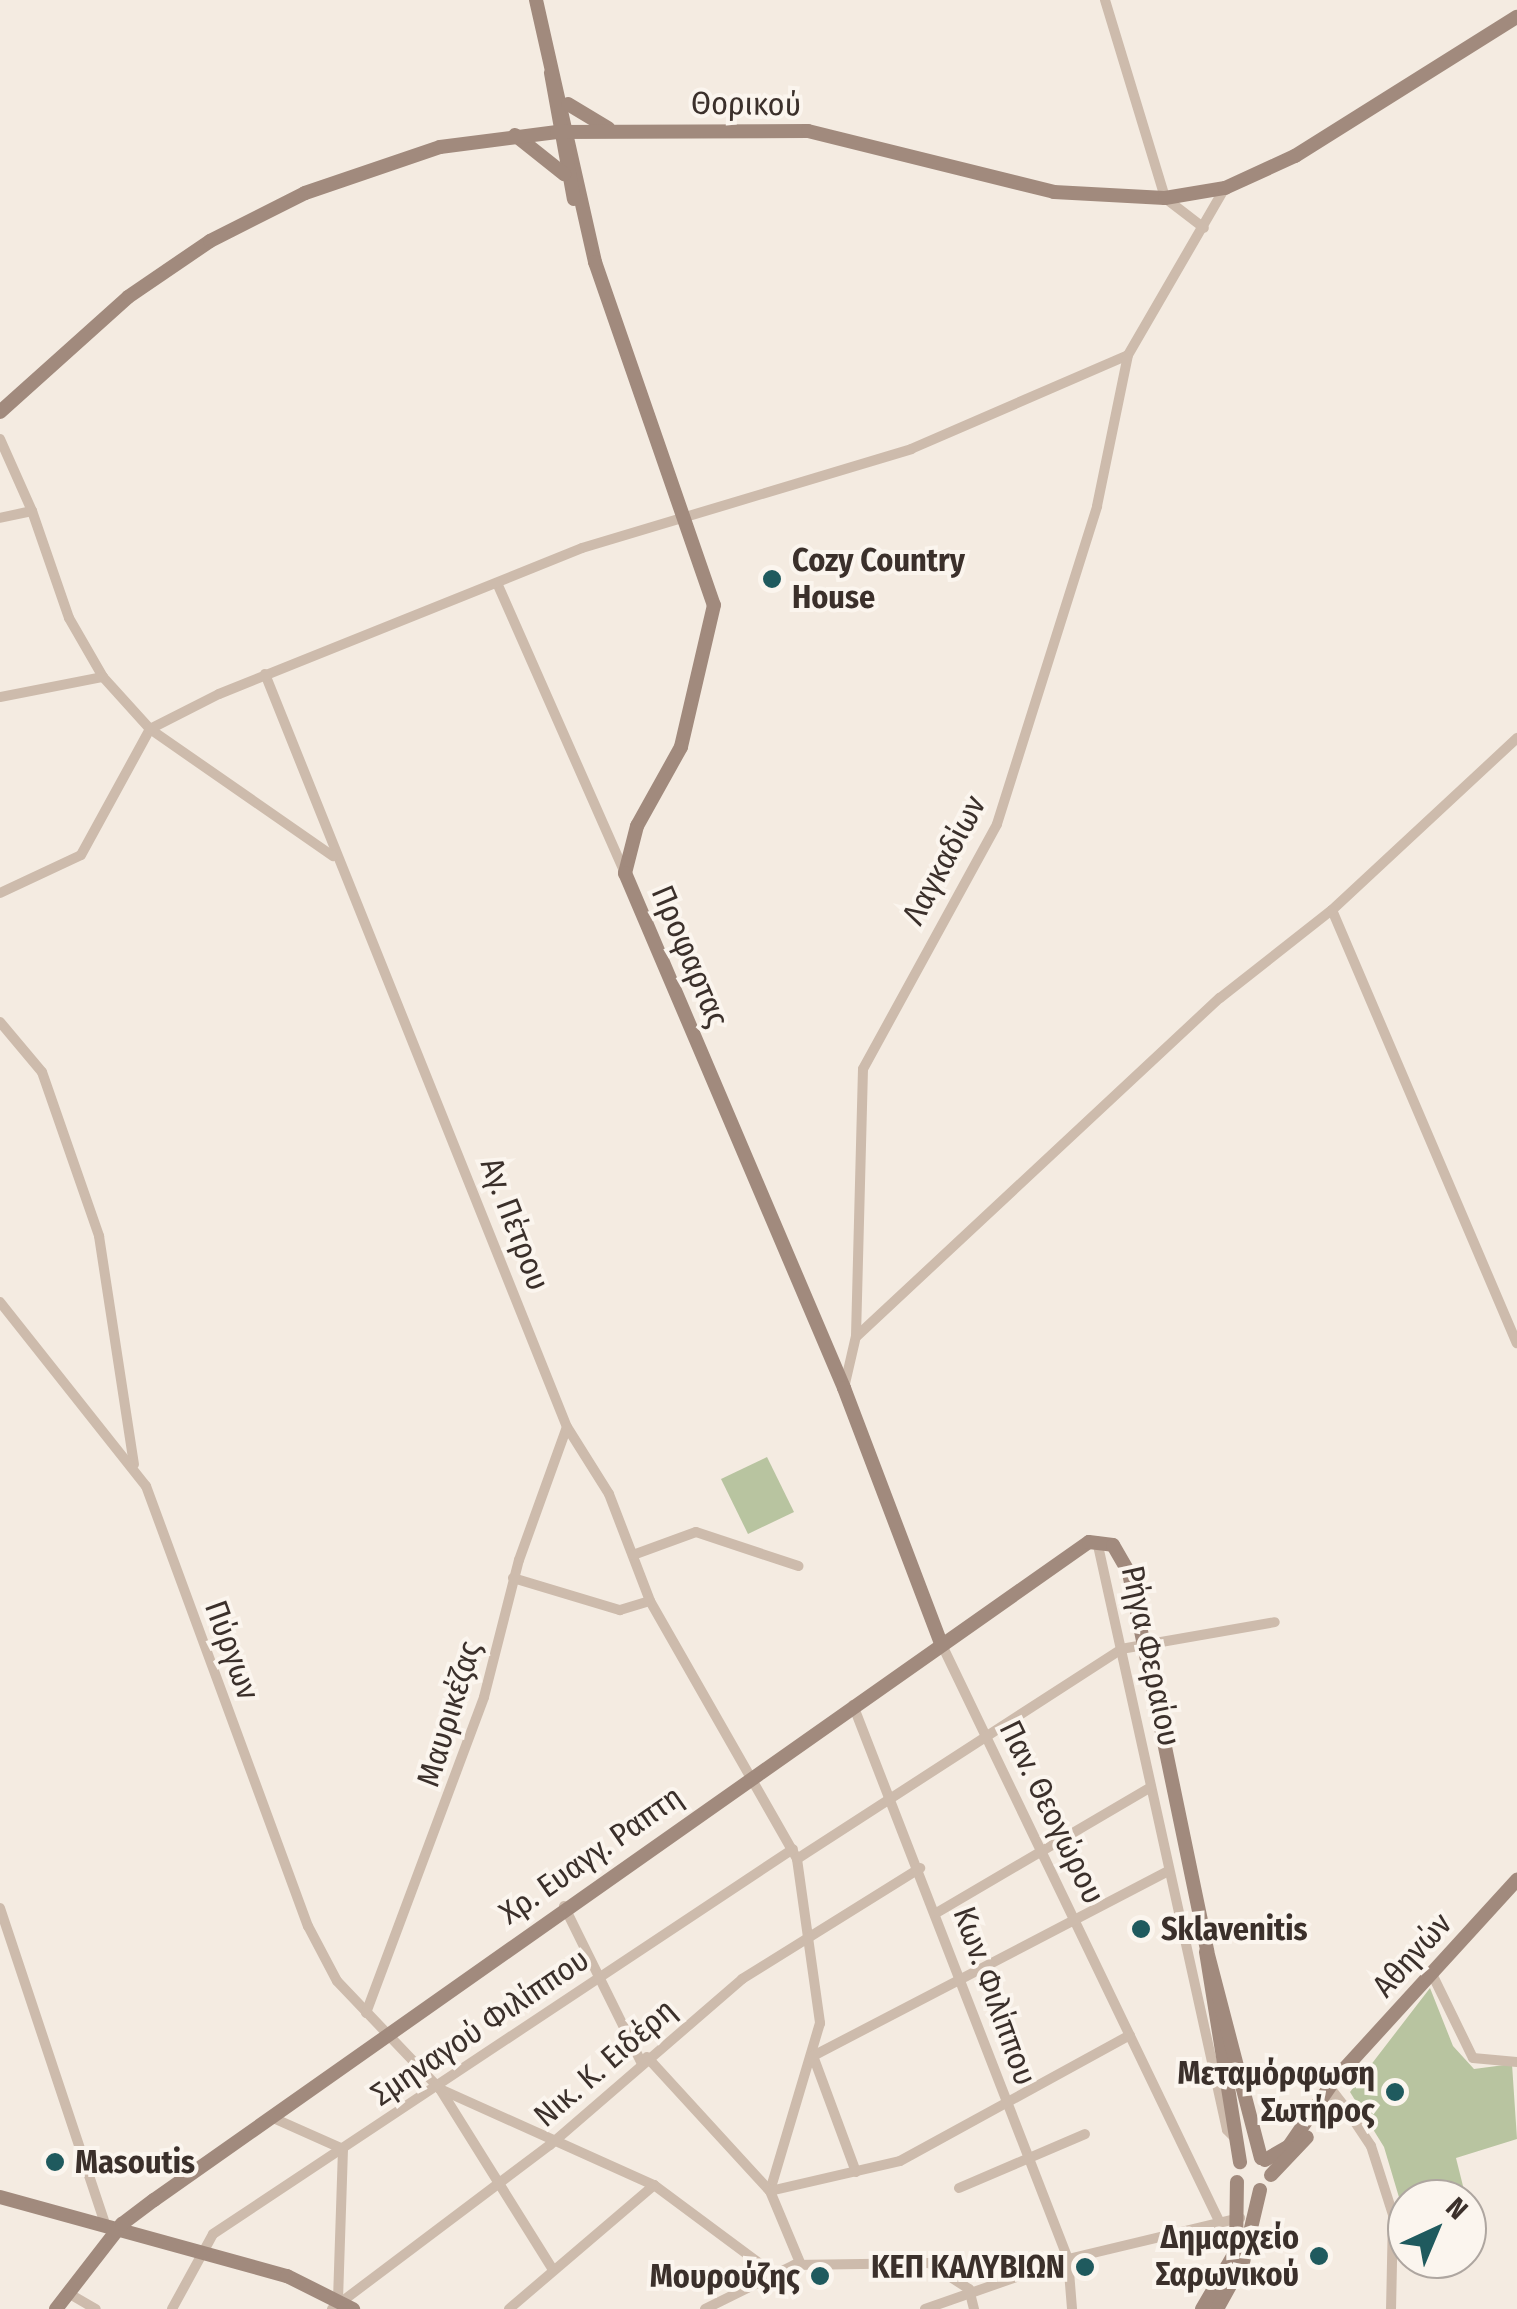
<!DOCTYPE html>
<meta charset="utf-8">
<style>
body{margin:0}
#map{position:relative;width:1517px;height:2309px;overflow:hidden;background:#f4ebe1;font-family:"Fira Sans Condensed",sans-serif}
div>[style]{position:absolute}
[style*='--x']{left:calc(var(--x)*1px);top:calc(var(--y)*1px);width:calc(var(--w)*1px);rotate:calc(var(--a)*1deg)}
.green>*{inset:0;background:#b8c4a0}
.street>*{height:10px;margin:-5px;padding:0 5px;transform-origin:5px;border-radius:5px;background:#cdbbac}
.secondary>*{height:14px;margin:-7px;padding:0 7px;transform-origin:7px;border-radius:7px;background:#a18a7d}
.dots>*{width:28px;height:28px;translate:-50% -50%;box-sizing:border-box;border:5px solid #fbf5ee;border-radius:50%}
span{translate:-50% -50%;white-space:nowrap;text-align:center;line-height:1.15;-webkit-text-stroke:8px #fbf5ee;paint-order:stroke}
.street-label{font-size:32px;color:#3b302b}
.poi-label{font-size:32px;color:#3b302b;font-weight:700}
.left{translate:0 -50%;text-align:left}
.right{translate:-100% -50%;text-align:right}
.north{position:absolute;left:1387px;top:2179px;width:100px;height:100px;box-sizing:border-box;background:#fbf5ee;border:2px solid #aea6a0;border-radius:50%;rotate:44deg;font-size:28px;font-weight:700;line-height:40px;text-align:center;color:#3b302b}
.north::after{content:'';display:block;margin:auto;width:35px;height:45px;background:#1f5a5e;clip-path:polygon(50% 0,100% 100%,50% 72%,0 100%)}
</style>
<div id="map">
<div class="green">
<div style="clip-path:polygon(767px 1457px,794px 1512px,748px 1534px,721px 1479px)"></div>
<div style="clip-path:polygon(1430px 1988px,1453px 2046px,1474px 2069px,1512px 2064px,1517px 2139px,1456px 2158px,1466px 2198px,1401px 2204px,1384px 2147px,1350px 2092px)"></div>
</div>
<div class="street">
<div style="--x:1105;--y:0;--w:207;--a:73.1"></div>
<div style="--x:1165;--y:198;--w:49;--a:37.6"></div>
<div style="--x:0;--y:439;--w:79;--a:66"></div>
<div style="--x:32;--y:511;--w:33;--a:168"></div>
<div style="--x:32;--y:511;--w:113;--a:70.9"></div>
<div style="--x:69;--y:618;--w:68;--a:60"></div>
<div style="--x:497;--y:583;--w:317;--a:66.2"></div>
<div style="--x:265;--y:674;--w:811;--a:68.15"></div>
<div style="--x:567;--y:1427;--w:79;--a:57.9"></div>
<div style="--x:609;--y:1494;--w:115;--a:69"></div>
<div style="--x:650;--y:1601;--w:297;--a:60.3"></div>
<div style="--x:797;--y:1859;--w:166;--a:82"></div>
<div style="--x:820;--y:2023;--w:175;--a:106.6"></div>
<div style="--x:0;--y:697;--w:105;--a:-11"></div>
<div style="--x:103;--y:677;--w:70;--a:47.9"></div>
<div style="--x:150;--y:729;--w:223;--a:34.8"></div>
<div style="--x:0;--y:893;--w:89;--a:-25.1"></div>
<div style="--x:81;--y:855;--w:144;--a:-61.3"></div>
<div style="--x:150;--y:729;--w:77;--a:-26.9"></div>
<div style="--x:219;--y:694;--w:391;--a:-21.9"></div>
<div style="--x:582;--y:548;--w:344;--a:-16.7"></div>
<div style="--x:911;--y:449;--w:236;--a:-23.4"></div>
<div style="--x:1128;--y:355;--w:193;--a:-59.9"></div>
<div style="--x:1332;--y:910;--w:471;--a:66.9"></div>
<div style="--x:0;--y:1022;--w:65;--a:50"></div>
<div style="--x:42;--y:1072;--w:174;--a:70.8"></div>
<div style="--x:99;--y:1236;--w:231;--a:81.3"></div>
<div style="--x:0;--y:1302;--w:235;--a:51.6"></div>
<div style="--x:146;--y:1486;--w:469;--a:69.8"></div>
<div style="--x:308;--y:1926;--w:62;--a:62.2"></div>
<div style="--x:337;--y:1981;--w:149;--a:46.4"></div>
<div style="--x:440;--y:2089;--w:235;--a:24.2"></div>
<div style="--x:654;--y:2185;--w:149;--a:36.6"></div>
<div style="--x:857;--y:1336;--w:496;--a:-43"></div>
<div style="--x:1220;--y:998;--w:142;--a:-38.2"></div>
<div style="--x:1332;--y:910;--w:253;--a:-42.9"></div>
<div style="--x:844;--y:1388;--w:53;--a:-77"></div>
<div style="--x:856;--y:1336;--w:267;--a:-88.5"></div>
<div style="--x:863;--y:1069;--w:279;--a:-61.3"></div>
<div style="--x:997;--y:824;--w:333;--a:-72.5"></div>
<div style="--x:1097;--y:506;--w:154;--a:-78.4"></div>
<div style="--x:1097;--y:1541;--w:603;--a:77.55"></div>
<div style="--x:1227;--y:2130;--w:14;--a:45"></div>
<div style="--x:633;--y:1555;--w:67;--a:-20.1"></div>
<div style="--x:696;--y:1532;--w:108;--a:18.4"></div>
<div style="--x:513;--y:1578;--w:112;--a:16.7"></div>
<div style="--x:620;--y:1610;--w:31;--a:-17"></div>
<div style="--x:941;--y:1643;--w:641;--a:64.31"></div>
<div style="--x:853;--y:1705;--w:594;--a:68.79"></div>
<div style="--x:1068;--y:2259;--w:50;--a:85.4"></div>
<div style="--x:797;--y:1859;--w:386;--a:-32.9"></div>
<div style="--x:1121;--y:1649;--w:156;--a:-9.9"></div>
<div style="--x:564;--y:1906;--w:174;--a:63.7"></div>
<div style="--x:0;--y:1908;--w:329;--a:71.6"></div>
<div style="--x:938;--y:1912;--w:247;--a:-30.4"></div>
<div style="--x:1432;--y:1974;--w:93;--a:64"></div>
<div style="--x:1473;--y:2058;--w:44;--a:5.2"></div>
<div style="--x:366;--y:2013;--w:337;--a:-69.5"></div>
<div style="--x:484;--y:1697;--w:141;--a:-75.7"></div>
<div style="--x:519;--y:1560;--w:141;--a:-70.2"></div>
<div style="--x:647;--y:2057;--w:182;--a:47.5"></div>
<div style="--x:770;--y:2191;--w:80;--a:67.3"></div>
<div style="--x:440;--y:2089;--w:213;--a:58"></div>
<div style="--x:1327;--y:2092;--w:23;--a:40"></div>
<div style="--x:1345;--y:2107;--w:24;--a:-128"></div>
<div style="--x:1345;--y:2107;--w:47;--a:56.3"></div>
<div style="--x:1371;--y:2146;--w:72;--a:72.3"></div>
<div style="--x:1393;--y:2215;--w:94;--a:91.2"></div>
<div style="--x:271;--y:2117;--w:79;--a:24"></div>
<div style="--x:343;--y:2149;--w:152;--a:91.9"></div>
<div style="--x:856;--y:2172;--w:124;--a:-110.3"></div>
<div style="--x:813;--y:2056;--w:400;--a:-27.5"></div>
<div style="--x:959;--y:2188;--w:137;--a:-23.2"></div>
<div style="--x:770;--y:2191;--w:133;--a:-13"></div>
<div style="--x:900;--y:2161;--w:262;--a:-28.7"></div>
<div style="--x:969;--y:2289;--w:21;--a:76"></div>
<div style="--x:68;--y:2293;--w:32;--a:30"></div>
<div style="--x:172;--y:2309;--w:85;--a:-61.3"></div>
<div style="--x:213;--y:2234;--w:696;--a:-33.58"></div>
<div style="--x:332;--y:2309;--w:273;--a:-37"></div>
<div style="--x:550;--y:2145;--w:254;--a:-40.8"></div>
<div style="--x:742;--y:1979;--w:210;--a:-31.9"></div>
<div style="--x:509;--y:2309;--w:191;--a:-40.5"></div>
<div style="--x:705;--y:2309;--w:99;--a:-26.3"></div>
<div style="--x:794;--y:2265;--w:135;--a:-0.8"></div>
<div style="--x:929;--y:2263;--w:48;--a:33"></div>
<div style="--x:925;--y:2309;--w:151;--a:-19.3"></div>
<div style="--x:1068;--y:2259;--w:177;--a:-13.4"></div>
</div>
<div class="secondary">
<div style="--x:536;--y:0;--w:269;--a:77.3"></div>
<div style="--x:595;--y:262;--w:363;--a:70.9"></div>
<div style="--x:714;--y:605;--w:146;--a:103.1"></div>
<div style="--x:681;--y:747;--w:90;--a:119.1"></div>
<div style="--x:637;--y:826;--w:49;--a:104.3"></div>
<div style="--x:625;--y:873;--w:560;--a:66.96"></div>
<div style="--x:844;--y:1388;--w:273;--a:69.2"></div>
<div style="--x:551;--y:73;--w:128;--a:79.7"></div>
<div style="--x:568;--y:104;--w:47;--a:31"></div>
<div style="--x:515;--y:135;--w:63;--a:38.5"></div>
<div style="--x:0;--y:412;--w:172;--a:-41.9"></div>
<div style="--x:128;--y:297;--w:99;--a:-34.3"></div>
<div style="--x:210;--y:241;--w:106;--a:-26.8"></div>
<div style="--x:305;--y:193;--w:143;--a:-18.8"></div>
<div style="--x:440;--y:147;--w:118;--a:-7.3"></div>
<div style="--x:557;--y:132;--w:251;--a:-0.2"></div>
<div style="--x:808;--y:131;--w:253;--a:13.9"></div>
<div style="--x:1054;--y:192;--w:111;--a:3.1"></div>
<div style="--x:1165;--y:198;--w:61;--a:-9.5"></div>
<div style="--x:1225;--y:188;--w:77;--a:-24.6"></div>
<div style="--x:1295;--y:156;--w:262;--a:-32.1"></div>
<div style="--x:1206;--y:1952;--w:213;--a:80.8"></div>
<div style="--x:1265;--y:2160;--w:28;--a:-30"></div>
<div style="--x:1289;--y:2146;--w:81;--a:-55.5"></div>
<div style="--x:1335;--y:2079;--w:270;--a:-47.6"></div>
<div style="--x:1271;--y:2175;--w:52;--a:-46.5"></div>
<div style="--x:0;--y:2197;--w:298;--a:15.4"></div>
<div style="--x:287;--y:2276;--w:74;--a:26.6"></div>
<div style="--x:56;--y:2309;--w:108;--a:-52.2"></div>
<div style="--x:122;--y:2224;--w:40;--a:-37"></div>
<div style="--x:154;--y:2200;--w:1143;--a:-35.14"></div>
<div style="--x:1089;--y:1542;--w:24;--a:7"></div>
<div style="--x:1113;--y:1545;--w:32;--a:60"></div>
<div style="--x:1129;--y:1573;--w:386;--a:78.3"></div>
<div style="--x:1207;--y:1951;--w:214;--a:75.4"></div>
<div style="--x:1202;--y:2309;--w:67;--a:-59.6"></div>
<div style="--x:1236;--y:2251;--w:69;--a:-89.2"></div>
<div style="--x:1217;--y:2309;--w:54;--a:-61"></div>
<div style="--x:1243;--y:2262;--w:74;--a:-76.7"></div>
</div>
<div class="dots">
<div style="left:772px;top:579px;background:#1f5a5e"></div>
<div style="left:1141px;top:1929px;background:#1f5a5e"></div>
<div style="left:1395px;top:2092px;background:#1f5a5e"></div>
<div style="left:55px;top:2162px;background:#1f5a5e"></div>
<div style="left:1319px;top:2256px;background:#1f5a5e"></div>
<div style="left:1085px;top:2267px;background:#1f5a5e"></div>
<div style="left:820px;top:2276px;background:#1f5a5e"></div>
</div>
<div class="street-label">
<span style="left:746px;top:104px;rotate:1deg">Θορικού</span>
<span style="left:944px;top:860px;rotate:-62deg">Λαγκαδίων</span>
<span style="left:690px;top:956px;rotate:67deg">Προφαρτας</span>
<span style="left:515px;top:1224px;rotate:69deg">Αγ. Πέτρου</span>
<span style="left:232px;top:1650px;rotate:70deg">Πύργων</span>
<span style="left:1151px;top:1656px;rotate:78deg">Ρήγα Φεραίου</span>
<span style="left:449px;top:1714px;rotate:-73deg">Μαυρικέζας</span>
<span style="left:1052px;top:1812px;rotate:64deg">Παν. Θεογώρου</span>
<span style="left:591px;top:1855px;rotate:-35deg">Χρ. Ευαγγ. Ραπτη</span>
<span style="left:1412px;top:1955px;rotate:-48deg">Αθηνών</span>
<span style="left:995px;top:1996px;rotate:70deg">Κων. Φιλίππου</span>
<span style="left:480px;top:2027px;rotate:-34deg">Σμηναγού Φιλίππου</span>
<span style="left:605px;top:2063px;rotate:-41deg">Νικ. Κ. Ειδέρη</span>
</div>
<div class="poi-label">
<span class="left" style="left:792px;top:579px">Cozy Country<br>House</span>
<span class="left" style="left:1161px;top:1929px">Sklavenitis</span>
<span class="right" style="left:1375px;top:2092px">Μεταμόρφωση<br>Σωτήρος</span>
<span class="left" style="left:75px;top:2162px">Masoutis</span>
<span class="right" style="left:1299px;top:2256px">Δημαρχείο<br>Σαρωνικού</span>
<span class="right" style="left:1065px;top:2267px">ΚΕΠ ΚΑΛΥΒΙΩΝ</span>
<span class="right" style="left:800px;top:2276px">Μουρούζης</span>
</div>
<div class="north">N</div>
</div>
